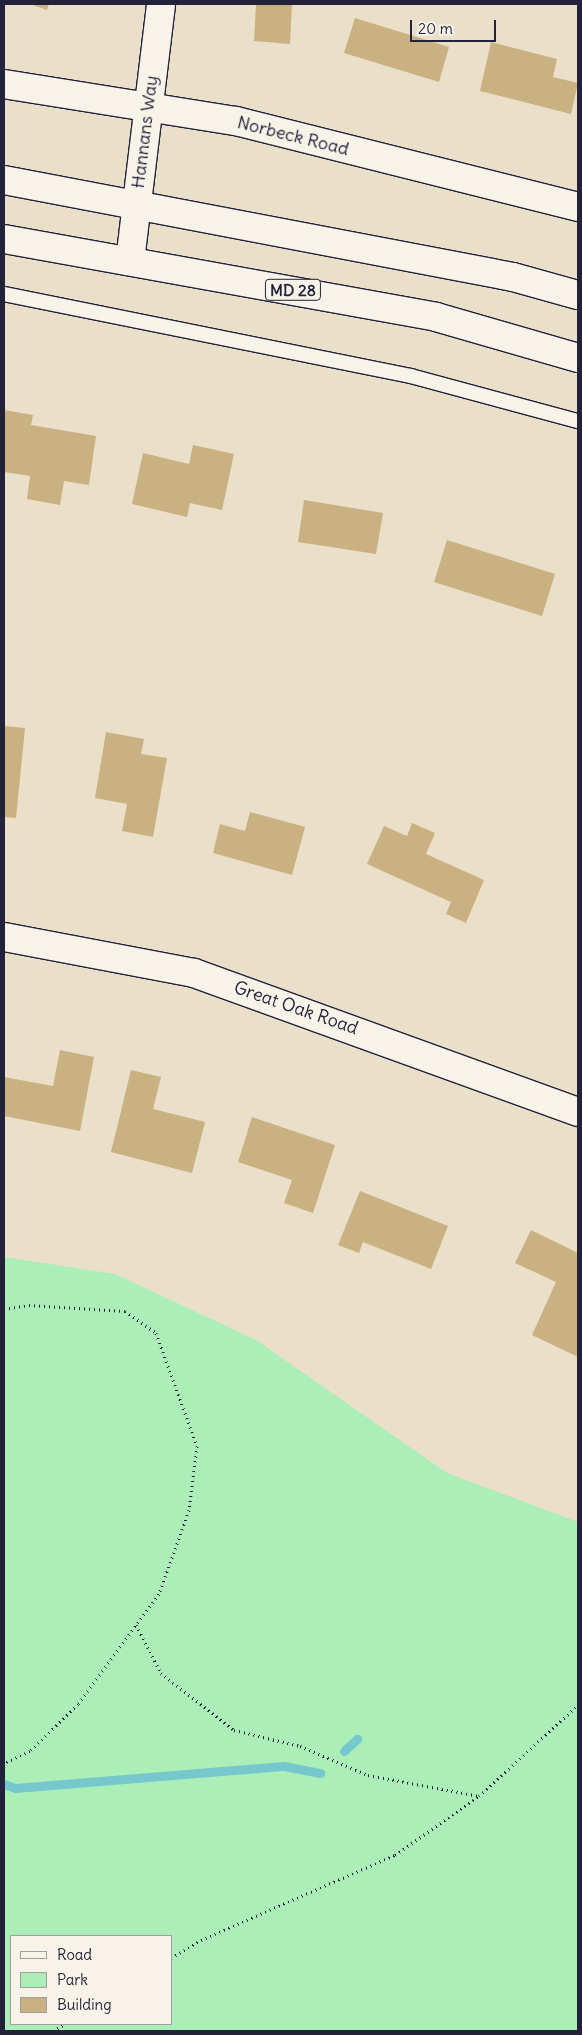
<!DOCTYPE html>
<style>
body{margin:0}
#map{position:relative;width:582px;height:2035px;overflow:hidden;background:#eadfc9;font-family:Delius,sans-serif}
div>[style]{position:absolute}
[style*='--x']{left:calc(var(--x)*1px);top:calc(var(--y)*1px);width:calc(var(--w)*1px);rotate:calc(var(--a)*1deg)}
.green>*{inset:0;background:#aceeb7}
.stream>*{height:9px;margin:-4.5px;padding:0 4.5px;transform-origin:4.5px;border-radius:4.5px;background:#77c8cd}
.building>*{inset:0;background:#cab181}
.path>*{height:3px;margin-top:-1.5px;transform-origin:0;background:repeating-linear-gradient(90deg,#22223b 0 1px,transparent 0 5px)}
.roads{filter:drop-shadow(1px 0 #22223b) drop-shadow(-1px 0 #22223b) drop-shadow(0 1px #22223b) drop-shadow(0 -1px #22223b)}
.lane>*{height:14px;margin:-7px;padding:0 7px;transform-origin:7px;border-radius:7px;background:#f7f3e8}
.street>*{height:28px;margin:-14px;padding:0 14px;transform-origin:14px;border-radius:14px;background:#f7f3e8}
.primary>*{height:28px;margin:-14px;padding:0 14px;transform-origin:14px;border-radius:14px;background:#f7f3e8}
span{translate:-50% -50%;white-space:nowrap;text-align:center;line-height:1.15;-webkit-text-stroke:5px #f7f3e8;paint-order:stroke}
.shield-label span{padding:1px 4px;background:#f7f3e8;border:1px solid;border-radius:4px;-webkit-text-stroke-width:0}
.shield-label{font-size:16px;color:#22223b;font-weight:700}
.street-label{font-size:18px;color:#22223b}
.frame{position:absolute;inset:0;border:5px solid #22223b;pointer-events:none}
.legend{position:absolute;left:10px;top:1935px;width:162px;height:90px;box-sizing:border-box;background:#f7f3e8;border:1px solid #a29fa3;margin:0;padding:6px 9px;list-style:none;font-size:15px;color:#22223b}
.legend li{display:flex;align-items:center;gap:10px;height:25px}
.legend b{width:25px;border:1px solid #a29fa3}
.scale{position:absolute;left:410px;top:20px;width:86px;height:22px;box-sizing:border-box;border:2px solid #22223b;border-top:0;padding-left:6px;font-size:15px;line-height:18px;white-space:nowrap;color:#22223b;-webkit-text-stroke:4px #f7f3e8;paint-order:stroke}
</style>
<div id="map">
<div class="green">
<div style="clip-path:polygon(evenodd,4px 1257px,115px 1274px,256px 1340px,447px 1473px,578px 1522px,578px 2031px,4px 2031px,4px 1257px,11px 1936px,171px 1936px,171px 2024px,11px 2024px,11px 1936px)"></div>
</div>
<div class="stream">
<div style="--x:344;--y:1751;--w:18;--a:-43"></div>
<div style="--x:4;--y:1784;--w:12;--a:20"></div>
<div style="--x:15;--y:1788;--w:270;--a:-4.7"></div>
<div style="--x:284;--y:1766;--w:37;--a:11"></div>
</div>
<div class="building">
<div style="clip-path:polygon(30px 4px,49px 4px,47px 10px)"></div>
<div style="clip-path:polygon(256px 4px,292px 4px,290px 44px,254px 41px)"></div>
<div style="clip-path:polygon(355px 18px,449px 47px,439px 82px,344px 53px)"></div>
<div style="clip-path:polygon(491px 42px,557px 59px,553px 77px,578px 83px,571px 114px,480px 91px)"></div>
<div style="clip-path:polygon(4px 410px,33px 415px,31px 425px,96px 436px,89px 485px,64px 481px,60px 505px,27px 499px,30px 476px,4px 472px)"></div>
<div style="clip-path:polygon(193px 445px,234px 454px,222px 510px,190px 503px,187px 517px,132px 504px,143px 453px,189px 464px)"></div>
<div style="clip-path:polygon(304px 500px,383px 513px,376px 554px,298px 542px)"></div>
<div style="clip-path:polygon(447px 540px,555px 574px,542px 616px,434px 582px)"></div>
<div style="clip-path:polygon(4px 726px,25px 728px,16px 818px,4px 817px)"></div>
<div style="clip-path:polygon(106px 732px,144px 739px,141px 754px,167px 758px,153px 837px,122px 831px,127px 804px,95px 798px)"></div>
<div style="clip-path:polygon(250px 812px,305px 827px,292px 875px,213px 853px,220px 824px,245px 831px)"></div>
<div style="clip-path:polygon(412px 823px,435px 833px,426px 854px,484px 880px,466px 923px,446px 914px,451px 902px,367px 864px,384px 826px,407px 836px)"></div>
<div style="clip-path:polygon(60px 1050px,94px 1057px,80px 1131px,4px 1116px,4px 1077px,53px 1086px)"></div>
<div style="clip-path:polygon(131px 1070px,161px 1077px,153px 1109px,205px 1122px,192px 1173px,111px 1152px)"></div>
<div style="clip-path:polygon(252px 1117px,335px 1145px,313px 1213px,284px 1203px,292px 1180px,238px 1162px)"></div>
<div style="clip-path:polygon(360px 1191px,448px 1226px,431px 1269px,363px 1242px,359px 1253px,338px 1245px)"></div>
<div style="clip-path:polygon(531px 1230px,578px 1253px,578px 1357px,532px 1335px,556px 1282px,515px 1263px)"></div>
</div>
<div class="path">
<div style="--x:4;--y:1309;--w:25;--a:-9"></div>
<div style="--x:29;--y:1305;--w:96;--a:3.6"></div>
<div style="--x:125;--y:1311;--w:38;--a:35"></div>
<div style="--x:156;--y:1333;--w:120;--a:70.1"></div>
<div style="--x:197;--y:1446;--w:64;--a:97.1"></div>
<div style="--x:189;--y:1510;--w:89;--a:109.7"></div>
<div style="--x:159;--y:1594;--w:137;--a:126.4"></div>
<div style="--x:78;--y:1704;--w:67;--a:135.6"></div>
<div style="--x:30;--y:1751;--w:29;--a:155"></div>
<div style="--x:136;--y:1625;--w:54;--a:62.5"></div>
<div style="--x:161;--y:1673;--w:93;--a:38"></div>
<div style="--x:234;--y:1730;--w:68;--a:13.6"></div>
<div style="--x:300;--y:1746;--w:74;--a:23.1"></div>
<div style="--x:368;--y:1775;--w:113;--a:10.7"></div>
<div style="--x:171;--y:1958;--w:35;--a:-31"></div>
<div style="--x:201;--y:1940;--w:212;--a:-23.7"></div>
<div style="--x:395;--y:1855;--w:103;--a:-35.1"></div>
<div style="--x:479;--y:1796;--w:134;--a:-42.6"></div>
<div style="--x:53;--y:2031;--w:14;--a:-30"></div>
</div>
<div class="roads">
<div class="lane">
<div style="--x:4;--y:294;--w:415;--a:11.4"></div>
<div style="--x:411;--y:376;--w:173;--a:15.1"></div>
</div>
<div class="street">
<div style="--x:4;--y:84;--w:235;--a:9.1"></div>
<div style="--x:236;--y:121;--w:353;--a:14.1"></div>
<div style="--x:130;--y:261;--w:259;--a:-83.1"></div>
<div style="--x:4;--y:937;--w:193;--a:10.7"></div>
<div style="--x:194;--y:973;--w:408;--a:19.9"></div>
</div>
<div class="primary">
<div style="--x:4;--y:180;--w:518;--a:10.79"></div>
<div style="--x:513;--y:277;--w:67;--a:15.5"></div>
<div style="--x:4;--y:239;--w:439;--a:10.2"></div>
<div style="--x:436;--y:317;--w:148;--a:16.1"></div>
</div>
</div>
<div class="shield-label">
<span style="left:293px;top:290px">MD 28</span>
</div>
<div class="street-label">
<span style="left:145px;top:132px;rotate:-83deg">Hannans Way</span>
<span style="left:293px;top:136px;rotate:14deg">Norbeck Road</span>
<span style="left:296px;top:1008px;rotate:19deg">Great Oak Road</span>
</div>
<div class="frame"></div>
<ul class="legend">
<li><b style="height:6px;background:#f7f3e8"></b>Road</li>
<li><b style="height:14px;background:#aceeb7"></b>Park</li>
<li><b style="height:14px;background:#cab181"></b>Building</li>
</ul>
<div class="scale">20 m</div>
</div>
